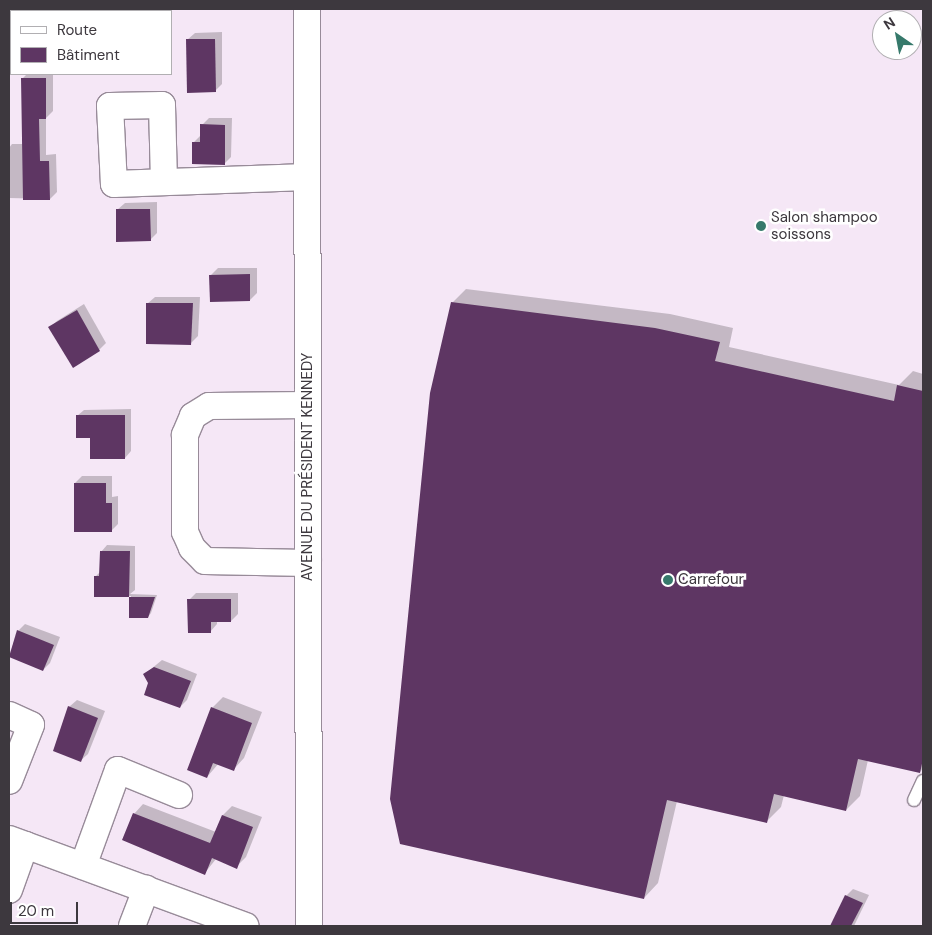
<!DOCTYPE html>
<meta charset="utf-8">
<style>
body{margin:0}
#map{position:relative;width:932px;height:935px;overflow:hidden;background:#f5e7f6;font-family:"DM Sans",sans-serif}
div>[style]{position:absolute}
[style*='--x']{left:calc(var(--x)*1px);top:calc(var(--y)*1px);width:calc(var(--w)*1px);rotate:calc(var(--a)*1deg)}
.shadow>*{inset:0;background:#0003}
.building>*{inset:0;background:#5e3663}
.roads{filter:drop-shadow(1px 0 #988b99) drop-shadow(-1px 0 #988b99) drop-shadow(0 1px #988b99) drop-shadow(0 -1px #988b99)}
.service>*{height:12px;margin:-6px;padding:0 6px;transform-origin:6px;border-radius:6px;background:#fff}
.minor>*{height:26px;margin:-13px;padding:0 13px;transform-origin:13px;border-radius:13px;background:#fff}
.dots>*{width:14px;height:14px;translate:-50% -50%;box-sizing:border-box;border:2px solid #fff;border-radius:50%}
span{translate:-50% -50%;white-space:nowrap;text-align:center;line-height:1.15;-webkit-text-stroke:5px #fff;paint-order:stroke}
.poi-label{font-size:15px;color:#3d383e}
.left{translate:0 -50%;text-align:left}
.street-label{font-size:15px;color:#3d383e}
.frame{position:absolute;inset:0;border:10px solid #3d383e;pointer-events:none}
.legend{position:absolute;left:10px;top:10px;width:162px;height:65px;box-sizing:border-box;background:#fff;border:1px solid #b1afb2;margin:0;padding:6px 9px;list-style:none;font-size:15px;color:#3d383e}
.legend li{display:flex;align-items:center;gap:10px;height:25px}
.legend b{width:25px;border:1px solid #b1afb2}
.north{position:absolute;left:872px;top:10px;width:50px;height:50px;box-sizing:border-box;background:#fff;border:1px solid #b1afb2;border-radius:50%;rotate:327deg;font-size:14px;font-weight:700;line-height:20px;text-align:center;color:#3d383e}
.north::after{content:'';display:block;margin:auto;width:18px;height:22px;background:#36796b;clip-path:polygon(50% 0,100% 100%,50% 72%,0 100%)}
.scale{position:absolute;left:10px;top:902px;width:68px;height:22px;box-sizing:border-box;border:2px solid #3d383e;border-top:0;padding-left:6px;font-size:15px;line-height:18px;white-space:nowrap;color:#3d383e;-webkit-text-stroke:4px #fff;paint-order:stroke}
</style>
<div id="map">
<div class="shadow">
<div style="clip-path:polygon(222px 32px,222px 84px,215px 91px,187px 40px,195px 33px)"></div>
<div style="clip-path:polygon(27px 74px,53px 74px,53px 111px,46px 118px,46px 155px,56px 154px,57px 192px,50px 199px,9px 198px,9px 148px,12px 144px,22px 144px,23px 78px)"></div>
<div style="clip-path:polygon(209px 118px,232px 118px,231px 157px,224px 164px,193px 143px,200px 136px,202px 125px)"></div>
<div style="clip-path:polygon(157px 202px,157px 233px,150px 240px,117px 210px,125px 203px)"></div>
<div style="clip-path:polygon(218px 268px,257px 268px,257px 293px,250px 300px,211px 275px)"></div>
<div style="clip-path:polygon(466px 289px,670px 314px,733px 328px,729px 347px,899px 385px,913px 371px,923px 374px,923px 768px,920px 772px,868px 760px,860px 796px,846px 810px,784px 795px,781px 807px,767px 821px,677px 801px,658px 883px,644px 898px,452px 303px)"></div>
<div style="clip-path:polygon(155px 297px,200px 297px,198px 336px,191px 343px,147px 304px)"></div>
<div style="clip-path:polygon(84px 304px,106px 343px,99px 350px,50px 328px,57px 321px)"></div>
<div style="clip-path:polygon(131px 409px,131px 451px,125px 458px,91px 437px,77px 416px,84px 410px)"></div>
<div style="clip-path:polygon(82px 476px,112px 476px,112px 497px,118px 496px,118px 524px,111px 531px,75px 483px)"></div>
<div style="clip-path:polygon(107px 545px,135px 546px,135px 590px,130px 594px,157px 595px,151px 613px,148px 617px,130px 617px,131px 596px,95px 596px,95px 577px,101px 571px,101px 552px)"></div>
<div style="clip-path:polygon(196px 593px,238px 593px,238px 614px,231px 621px,217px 621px,217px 624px,210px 632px,189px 600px)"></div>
<div style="clip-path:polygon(25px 624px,60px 637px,50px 663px,43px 670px,9px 656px,18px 631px)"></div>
<div style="clip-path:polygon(162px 660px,197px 674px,187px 700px,180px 707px,149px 683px,145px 674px)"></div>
<div style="clip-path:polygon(223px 697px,262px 712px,244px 758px,234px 769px,219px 763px,207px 777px,212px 708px)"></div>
<div style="clip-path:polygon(77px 700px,105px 711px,88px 754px,80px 761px,69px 707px)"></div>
<div style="clip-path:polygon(143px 804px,216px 832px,223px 815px,232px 806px,262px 817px,246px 857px,236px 867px,216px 859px,204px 874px,134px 814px)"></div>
<div style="clip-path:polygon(853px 889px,869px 895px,854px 926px,831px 926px,846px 896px)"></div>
</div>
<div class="building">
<div style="clip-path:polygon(186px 39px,215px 39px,216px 92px,187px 93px)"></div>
<div style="clip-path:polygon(21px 78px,46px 78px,46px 119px,39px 119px,40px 161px,49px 161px,50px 200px,23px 200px)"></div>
<div style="clip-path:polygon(200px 124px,225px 125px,225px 165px,192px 164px,192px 142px,200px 142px)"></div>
<div style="clip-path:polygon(116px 209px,150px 209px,151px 241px,116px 242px)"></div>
<div style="clip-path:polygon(250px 274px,250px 301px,210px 302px,209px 275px)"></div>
<div style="clip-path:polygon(451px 302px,655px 328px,720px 342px,715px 361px,894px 401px,897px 385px,923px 391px,923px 759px,920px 773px,858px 759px,846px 811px,774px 794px,767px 823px,667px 800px,644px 899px,400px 844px,390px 799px,430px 393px)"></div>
<div style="clip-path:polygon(146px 303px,193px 303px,191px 345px,146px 344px)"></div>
<div style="clip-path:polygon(77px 310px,100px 351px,73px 368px,48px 327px)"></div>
<div style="clip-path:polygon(76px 415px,125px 415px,125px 459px,90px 459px,90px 438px,76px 438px)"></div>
<div style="clip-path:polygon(74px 483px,106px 483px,106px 503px,112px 503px,112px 532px,74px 532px)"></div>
<div style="clip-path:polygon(100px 551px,130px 551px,129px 597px,94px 597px,94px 576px,99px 576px)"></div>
<div style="clip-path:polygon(129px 597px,155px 597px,148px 618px,129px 618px)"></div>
<div style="clip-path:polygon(187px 599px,231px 599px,231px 622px,211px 622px,211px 633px,188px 633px)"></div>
<div style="clip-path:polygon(17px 630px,54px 645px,43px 671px,9px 657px)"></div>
<div style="clip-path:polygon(154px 667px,191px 681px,180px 708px,144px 695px,148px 683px,143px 674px)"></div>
<div style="clip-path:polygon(68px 706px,98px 718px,81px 762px,53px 751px)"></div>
<div style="clip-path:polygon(211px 707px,252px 723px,234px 771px,213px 763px,207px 778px,187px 770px)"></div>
<div style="clip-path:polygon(133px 813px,210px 843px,222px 815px,253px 827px,237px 869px,212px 858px,205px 875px,122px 840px)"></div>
<div style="clip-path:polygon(845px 895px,863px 903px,851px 926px,830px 926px)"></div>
</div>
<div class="roads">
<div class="service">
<div style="--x:914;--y:800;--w:21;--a:-65"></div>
</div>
<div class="minor">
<div style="--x:307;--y:9;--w:917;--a:89.88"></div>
<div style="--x:164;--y:182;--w:77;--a:-91.5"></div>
<div style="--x:162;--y:105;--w:52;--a:178.9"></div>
<div style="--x:110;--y:106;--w:78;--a:87.1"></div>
<div style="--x:114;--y:184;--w:193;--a:-2.1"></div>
<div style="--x:308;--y:405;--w:99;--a:179.4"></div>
<div style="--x:209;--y:406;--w:19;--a:148"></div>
<div style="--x:193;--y:416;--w:21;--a:113"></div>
<div style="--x:185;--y:435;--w:97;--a:90"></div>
<div style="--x:185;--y:532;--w:17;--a:66"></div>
<div style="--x:192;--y:548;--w:18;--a:45"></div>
<div style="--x:205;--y:561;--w:103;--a:1.1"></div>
<div style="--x:9;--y:715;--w:24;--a:24"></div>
<div style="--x:31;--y:725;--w:60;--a:111.4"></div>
<div style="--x:9;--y:839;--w:252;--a:20.2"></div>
<div style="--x:83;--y:866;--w:102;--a:-70"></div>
<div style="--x:118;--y:770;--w:66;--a:22.3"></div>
<div style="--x:9;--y:890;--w:48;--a:-70.4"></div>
<div style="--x:132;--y:926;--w:40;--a:-69"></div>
</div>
</div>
<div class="dots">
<div style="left:761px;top:226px;background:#36796b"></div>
<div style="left:668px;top:580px;background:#36796b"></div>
</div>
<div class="poi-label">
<span class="left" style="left:771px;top:226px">Salon shampoo<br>soissons</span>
<span class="left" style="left:678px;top:580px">Carrefour</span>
</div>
<div class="street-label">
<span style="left:308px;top:467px;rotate:-90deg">AVENUE DU PRÉSIDENT KENNEDY</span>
</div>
<div class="frame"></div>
<ul class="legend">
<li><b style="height:6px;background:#fff"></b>Route</li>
<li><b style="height:14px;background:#5e3663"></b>Bâtiment</li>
</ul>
<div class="north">N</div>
<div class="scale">20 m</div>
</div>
